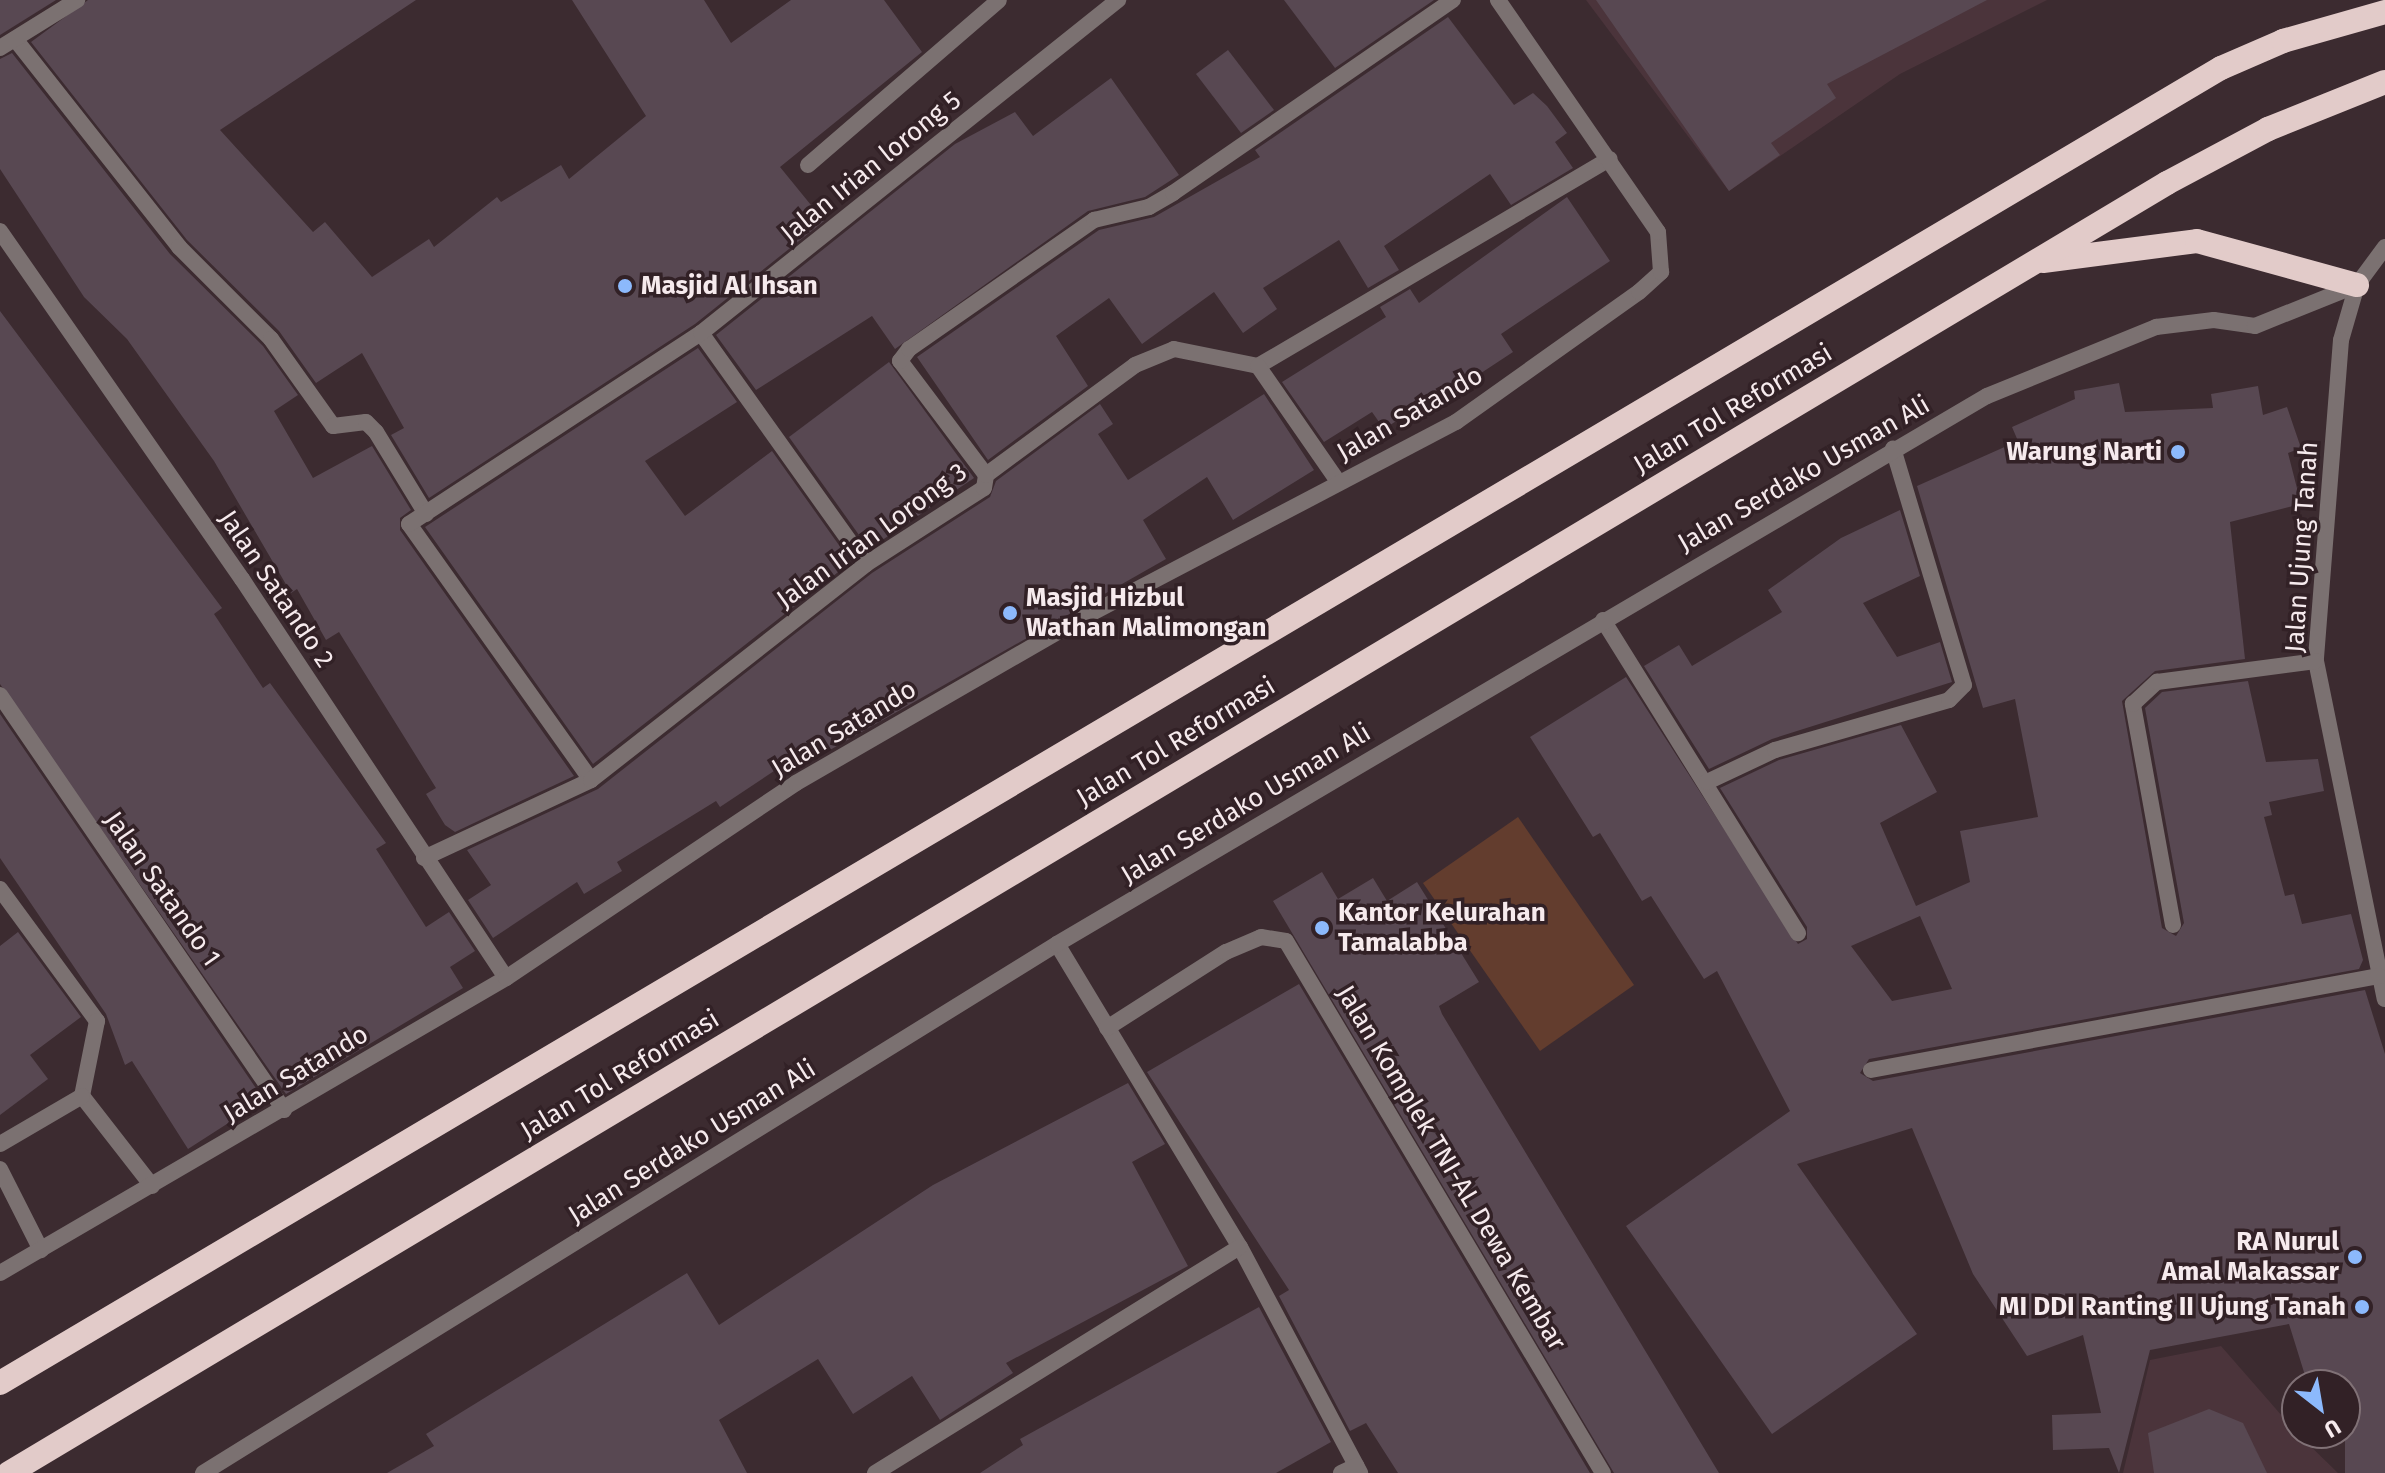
<!DOCTYPE html>
<style>
body{margin:0}
#map{position:relative;width:2385px;height:1473px;overflow:hidden;background:#3c2b30;font-family:"Fira Sans",sans-serif}
div>[style]{position:absolute}
[style*='--x']{left:calc(var(--x)*1px);top:calc(var(--y)*1px);width:calc(var(--w)*1px);rotate:calc(var(--a)*1deg)}
.built>*{inset:0;background:#4b343b}
.green>*{inset:0;background:#633d2e}
.building>*{inset:0;background:#584852}
.lane>*{height:16px;margin:-8px;padding:0 8px;transform-origin:8px;border-radius:8px;background:#7b7171}
.street>*{height:16px;margin:-8px;padding:0 8px;transform-origin:8px;border-radius:8px;background:#7b7171}
.highway>*{height:24px;margin:-12px;padding:0 12px;transform-origin:12px;border-radius:12px;background:#e2cbc9}
.dots>*{width:22px;height:22px;translate:-50% -50%;box-sizing:border-box;border:4px solid #322126;border-radius:50%}
span{translate:-50% -50%;white-space:nowrap;text-align:center;line-height:1.15;-webkit-text-stroke:7px #322126;paint-order:stroke}
.street-label{font-size:26px;color:#f6eaed}
.poi-label{font-size:26px;color:#f6eaed;font-weight:700}
.left{translate:0 -50%;text-align:left}
.right{translate:-100% -50%;text-align:right}
.north{position:absolute;left:2281px;top:1369px;width:80px;height:80px;box-sizing:border-box;background:#322126;border:2px solid #807176;border-radius:50%;rotate:149deg;font-size:22px;font-weight:700;line-height:32px;text-align:center;color:#f6eaed}
.north::after{content:'';display:block;margin:auto;width:28px;height:36px;background:#8cb9fc;clip-path:polygon(50% 0,100% 100%,50% 72%,0 100%)}
</style>
<div id="map">
<div class="built">
<div style="clip-path:polygon(1586px 0,2047px 0,1900px 74px,1729px 191px)"></div>
<div style="clip-path:polygon(2221px 1346px,2297px 1433px,2338px 1473px,2123px 1473px,2150px 1360px)"></div>
</div>
<div class="green">
<div style="clip-path:polygon(1518px 817px,1634px 985px,1540px 1051px,1423px 883px)"></div>
</div>
<div class="building">
<div style="clip-path:polygon(0 0,56px 0,0 35px)"></div>
<div style="clip-path:polygon(88px 0,416px 0,220px 130px,313px 232px,325px 222px,372px 277px,429px 239px,434px 247px,497px 197px,501px 202px,561px 165px,569px 179px,646px 116px,572px 0,704px 0,731px 43px,791px 0,884px 0,922px 52px,780px 167px,824px 221px,695px 324px,429px 498px,391px 435px,404px 428px,362px 353px,316px 383px,279px 331px,187px 240px,31px 42px)"></div>
<div style="clip-path:polygon(1284px 0,1434px 0,1335px 68px)"></div>
<div style="clip-path:polygon(1596px 0,1987px 0,1827px 84px,1836px 98px,1771px 143px,1780px 155px,1729px 191px)"></div>
<div style="clip-path:polygon(1448px 17px,1514px 105px,1533px 93px,1547px 106px,1567px 133px,1555px 142px,1573px 168px,1511px 205px,1490px 174px,1384px 246px,1399px 270px,1368px 288px,1339px 240px,1263px 288px,1277px 309px,1243px 333px,1214px 292px,1142px 344px,1109px 298px,1056px 336px,1088px 386px,988px 460px,917px 357px,1099px 230px,1154px 217px,1260px 157px,1255px 150px)"></div>
<div style="clip-path:polygon(1228px 50px,1274px 110px,1241px 133px,1196px 74px)"></div>
<div style="clip-path:polygon(12px 53px,170px 254px,263px 346px,298px 395px,274px 411px,313px 478px,372px 446px,411px 510px,400px 518px,400px 530px,574px 776px,455px 832px,445px 825px,426px 794px,436px 788px,339px 632px,326px 640px,297px 589px,291px 593px,214px 461px,127px 339px,84px 297px,0 169px,0 59px)"></div>
<div style="clip-path:polygon(1111px 78px,1179px 175px,1145px 197px,1088px 211px,895px 349px,872px 316px,756px 390px,716px 335px,955px 144px,1015px 112px,1033px 136px)"></div>
<div style="clip-path:polygon(1567px 197px,1610px 261px,1501px 334px,1513px 352px,1428px 408px,1424px 403px,1384px 429px,1372px 412px,1324px 442px,1282px 382px,1386px 317px,1380px 307px,1410px 289px,1419px 303px)"></div>
<div style="clip-path:polygon(0 311px,222px 608px,214px 614px,263px 688px,270px 683px,386px 843px,376px 849px,426px 927px,449px 912px,475px 951px,450px 967px,463px 988px,286px 1094px,0 684px)"></div>
<div style="clip-path:polygon(698px 348px,737px 402px,645px 461px,685px 516px,772px 451px,851px 562px,593px 764px,425px 527px)"></div>
<div style="clip-path:polygon(889px 362px,974px 478px,869px 549px,789px 437px)"></div>
<div style="clip-path:polygon(evenodd,2119px 383px,2125px 412px,2213px 408px,2211px 394px,2258px 386px,2263px 415px,2287px 407px,2301px 448px,2288px 453px,2301px 504px,2230px 522px,2245px 659px,2155px 671px,2122px 701px,2162px 928px,2176px 936px,2184px 923px,2145px 708px,2162px 692px,2248px 681px,2266px 762px,2318px 759px,2324px 791px,2269px 802px,2272px 815px,2264px 817px,2285px 896px,2294px 894px,2302px 924px,2351px 914px,2363px 960px,2359px 969px,1869px 1059px,1860px 1073px,1873px 1081px,2365px 990px,2385px 1054px,2385px 1473px,2345px 1473px,2345px 1385px,2308px 1385px,2289px 1324px,2150px 1350px,2119px 1473px,2109px 1448px,2053px 1450px,2052px 1415px,2101px 1413px,2083px 1335px,2027px 1356px,1973px 1274px,1912px 1128px,1797px 1164px,1917px 1334px,1772px 1434px,1626px 1226px,1790px 1111px,1717px 971px,1704px 979px,1651px 896px,1642px 901px,1600px 833px,1593px 837px,1530px 737px,1626px 677px,1798px 944px,1807px 939px,1807px 927px,1720px 788px,1779px 760px,1901px 725px,1937px 792px,1880px 823px,1916px 906px,1970px 882px,1960px 831px,2038px 817px,2015px 699px,1983px 708px,1917px 486px,2018px 441px,2012px 427px,2075px 399px,2074px 391px,2119px 383px,1920px 916px,1952px 989px,1892px 1001px,1851px 946px,1920px 916px)"></div>
<div style="clip-path:polygon(1264px 394px,1314px 470px,1233px 520px,1207px 477px,1143px 520px,1166px 559px,807px 763px,801px 753px,720px 807px,716px 801px,617px 862px,622px 871px,584px 894px,577px 882px,493px 938px,468px 900px,491px 885px,467px 850px,598px 789px,872px 573px,990px 497px,996px 481px,1100px 404px,1113px 424px,1098px 434px,1128px 480px)"></div>
<div style="clip-path:polygon(1900px 510px,1920px 576px,1863px 603px,1897px 657px,1940px 642px,1952px 682px,1772px 739px,1709px 769px,1644px 666px,1679px 645px,1692px 666px,1782px 612px,1768px 590px,1841px 538px)"></div>
<div style="clip-path:polygon(0 714px,264px 1100px,188px 1149px,132px 1061px,125px 1065px,106px 1014px,0 858px)"></div>
<div style="clip-path:polygon(1322px 872px,1338px 899px,1373px 878px,1387px 901px,1417px 882px,1479px 982px,1439px 1006px,1442px 1014px,1719px 1473px,1614px 1473px,1273px 901px)"></div>
<div style="clip-path:polygon(18px 932px,81px 1017px,30px 1055px,48px 1079px,0 1115px,0 946px)"></div>
<div style="clip-path:polygon(1299px 984px,1590px 1473px,1398px 1473px,1366px 1423px,1350px 1431px,1279px 1296px,1289px 1290px,1147px 1072px)"></div>
<div style="clip-path:polygon(1128px 1083px,1165px 1144px,1132px 1162px,1188px 1266px,1006px 1363px,1013px 1373px,940px 1420px,912px 1376px,853px 1414px,818px 1359px,719px 1420px,747px 1473px,387px 1473px,434px 1446px,426px 1434px,687px 1273px,719px 1325px,933px 1185px)"></div>
<div style="clip-path:polygon(1259px 1307px,1331px 1442px,1276px 1473px,980px 1473px,1023px 1445px,1020px 1439px)"></div>
<div style="clip-path:polygon(2209px 1409px,2243px 1423px,2267px 1473px,2154px 1473px,2148px 1433px)"></div>
</div>
<div class="lane">
<div style="--x:808;--y:165;--w:252;--a:-40.8"></div>
<div style="--x:0;--y:889;--w:164;--a:53.7"></div>
<div style="--x:97;--y:1021;--w:76;--a:101.3"></div>
<div style="--x:82;--y:1096;--w:114;--a:52.1"></div>
<div style="--x:0;--y:1144;--w:95;--a:-30.3"></div>
<div style="--x:0;--y:1169;--w:91;--a:63.2"></div>
</div>
<div class="street">
<div style="--x:15;--y:39;--w:265;--a:51.7"></div>
<div style="--x:179;--y:247;--w:130;--a:45"></div>
<div style="--x:271;--y:339;--w:107;--a:54.5"></div>
<div style="--x:333;--y:426;--w:33;--a:-7"></div>
<div style="--x:366;--y:422;--w:14;--a:45"></div>
<div style="--x:376;--y:432;--w:96;--a:58.6"></div>
<div style="--x:0;--y:48;--w:91;--a:-31.9"></div>
<div style="--x:0;--y:231;--w:424;--a:55.2"></div>
<div style="--x:242;--y:579;--w:478;--a:56.5"></div>
<div style="--x:2385;--y:247;--w:47;--a:126.4"></div>
<div style="--x:2357;--y:285;--w:57;--a:106.2"></div>
<div style="--x:2341;--y:340;--w:322;--a:94.5"></div>
<div style="--x:2316;--y:661;--w:345;--a:78.5"></div>
<div style="--x:701;--y:333;--w:284;--a:54.5"></div>
<div style="--x:1258;--y:366;--w:408;--a:-30.5"></div>
<div style="--x:986;--y:475;--w:185;--a:-36.4"></div>
<div style="--x:1135;--y:365;--w:42;--a:-22.3"></div>
<div style="--x:1174;--y:349;--w:86;--a:11.4"></div>
<div style="--x:1258;--y:366;--w:142;--a:55.3"></div>
<div style="--x:1603;--y:620;--w:369;--a:58.1"></div>
<div style="--x:0;--y:695;--w:503;--a:55.61"></div>
<div style="--x:591;--y:780;--w:314;--a:-125.4"></div>
<div style="--x:409;--y:524;--w:349;--a:-33.2"></div>
<div style="--x:701;--y:333;--w:534;--a:-38.61"></div>
<div style="--x:1707;--y:782;--w:75;--a:-25.2"></div>
<div style="--x:1775;--y:750;--w:181;--a:-16"></div>
<div style="--x:1949;--y:700;--w:21;--a:-45"></div>
<div style="--x:1964;--y:685;--w:247;--a:-106.7"></div>
<div style="--x:424;--y:858;--w:184;--a:-25"></div>
<div style="--x:591;--y:780;--w:350;--a:-38.1"></div>
<div style="--x:866;--y:564;--w:140;--a:-32.8"></div>
<div style="--x:984;--y:488;--w:13;--a:-81"></div>
<div style="--x:986;--y:475;--w:143;--a:-127"></div>
<div style="--x:900;--y:361;--w:15;--a:-53"></div>
<div style="--x:909;--y:349;--w:226;--a:-34.9"></div>
<div style="--x:1094;--y:220;--w:57;--a:-13.3"></div>
<div style="--x:1149;--y:207;--w:28;--a:-30"></div>
<div style="--x:1173;--y:193;--w:340;--a:-34.6"></div>
<div style="--x:2173;--y:925;--w:225;--a:-100.3"></div>
<div style="--x:2133;--y:704;--w:33;--a:-43"></div>
<div style="--x:2157;--y:682;--w:160;--a:-7.5"></div>
<div style="--x:1057;--y:944;--w:354;--a:58.9"></div>
<div style="--x:1240;--y:1247;--w:256;--a:62"></div>
<div style="--x:1107;--y:1028;--w:141;--a:-32.6"></div>
<div style="--x:1226;--y:952;--w:38;--a:-23"></div>
<div style="--x:1261;--y:937;--w:25;--a:9"></div>
<div style="--x:1286;--y:941;--w:619;--a:59.21"></div>
<div style="--x:1871;--y:1070;--w:517;--a:-10.48"></div>
<div style="--x:0;--y:1273;--w:586;--a:-30.24"></div>
<div style="--x:506;--y:978;--w:349;--a:-33.9"></div>
<div style="--x:796;--y:783;--w:320;--a:-30"></div>
<div style="--x:1073;--y:623;--w:433;--a:-27.7"></div>
<div style="--x:1456;--y:422;--w:224;--a:-35.4"></div>
<div style="--x:1639;--y:292;--w:30;--a:-42"></div>
<div style="--x:1661;--y:272;--w:40;--a:-94.3"></div>
<div style="--x:1658;--y:232;--w:282;--a:-124.6"></div>
<div style="--x:203;--y:1473;--w:1005;--a:-31.78"></div>
<div style="--x:1057;--y:944;--w:1079;--a:-30.51"></div>
<div style="--x:1987;--y:396;--w:183;--a:-22.2"></div>
<div style="--x:2156;--y:327;--w:58;--a:-6.9"></div>
<div style="--x:2214;--y:320;--w:41;--a:8.3"></div>
<div style="--x:2255;--y:326;--w:110;--a:-21.9"></div>
<div style="--x:875;--y:1473;--w:429;--a:-31.8"></div>
<div style="--x:1341;--y:1473;--w:17;--a:-25"></div>
</div>
<div class="highway">
<div style="--x:2043;--y:261;--w:155;--a:-7.4"></div>
<div style="--x:2197;--y:241;--w:166;--a:15.4"></div>
<div style="--x:0;--y:1383;--w:2581;--a:-30.63"></div>
<div style="--x:2221;--y:68;--w:68;--a:-23.5"></div>
<div style="--x:2283;--y:41;--w:106;--a:-15.9"></div>
<div style="--x:9;--y:1473;--w:2514;--a:-30.87"></div>
<div style="--x:2167;--y:183;--w:115;--a:-28.1"></div>
<div style="--x:2268;--y:129;--w:126;--a:-21.9"></div>
</div>
<div class="dots">
<div style="left:625px;top:286px;background:#8cb9fc"></div>
<div style="left:2178px;top:452px;background:#8cb9fc"></div>
<div style="left:1010px;top:613px;background:#8cb9fc"></div>
<div style="left:1322px;top:928px;background:#8cb9fc"></div>
<div style="left:2355px;top:1257px;background:#8cb9fc"></div>
<div style="left:2362px;top:1307px;background:#8cb9fc"></div>
</div>
<div class="street-label">
<span style="left:871px;top:167px;rotate:-39deg">Jalan Irian lorong 5</span>
<span style="left:1733px;top:409px;rotate:-31deg">Jalan Tol Reformasi</span>
<span style="left:1410px;top:414px;rotate:-30deg">Jalan Satando</span>
<span style="left:1804px;top:474px;rotate:-30deg">Jalan Serdako Usman Ali</span>
<span style="left:872px;top:536px;rotate:-36deg">Jalan Irian Lorong 3</span>
<span style="left:2302px;top:547px;rotate:-86deg">Jalan Ujung Tanah</span>
<span style="left:276px;top:589px;rotate:56deg">Jalan Satando 2</span>
<span style="left:844px;top:729px;rotate:-31deg">Jalan Satando</span>
<span style="left:1176px;top:742px;rotate:-31deg">Jalan Tol Reformasi</span>
<span style="left:1246px;top:804px;rotate:-31deg">Jalan Serdako Usman Ali</span>
<span style="left:162px;top:889px;rotate:55deg">Jalan Satando 1</span>
<span style="left:296px;top:1074px;rotate:-31deg">Jalan Satando</span>
<span style="left:620px;top:1075px;rotate:-31deg">Jalan Tol Reformasi</span>
<span style="left:692px;top:1142px;rotate:-32deg">Jalan Serdako Usman Ali</span>
<span style="left:1451px;top:1168px;rotate:59deg">Jalan Komplek TNI-AL Dewa Kembar</span>
</div>
<div class="poi-label">
<span class="left" style="left:641px;top:286px">Masjid Al Ihsan</span>
<span class="right" style="left:2162px;top:452px">Warung Narti</span>
<span class="left" style="left:1026px;top:613px">Masjid Hizbul<br>Wathan Malimongan</span>
<span class="left" style="left:1338px;top:928px">Kantor Kelurahan<br>Tamalabba</span>
<span class="right" style="left:2339px;top:1257px">RA Nurul<br>Amal Makassar</span>
<span class="right" style="left:2346px;top:1307px">MI DDI Ranting II Ujung Tanah</span>
</div>
<div class="north">U</div>
</div>
